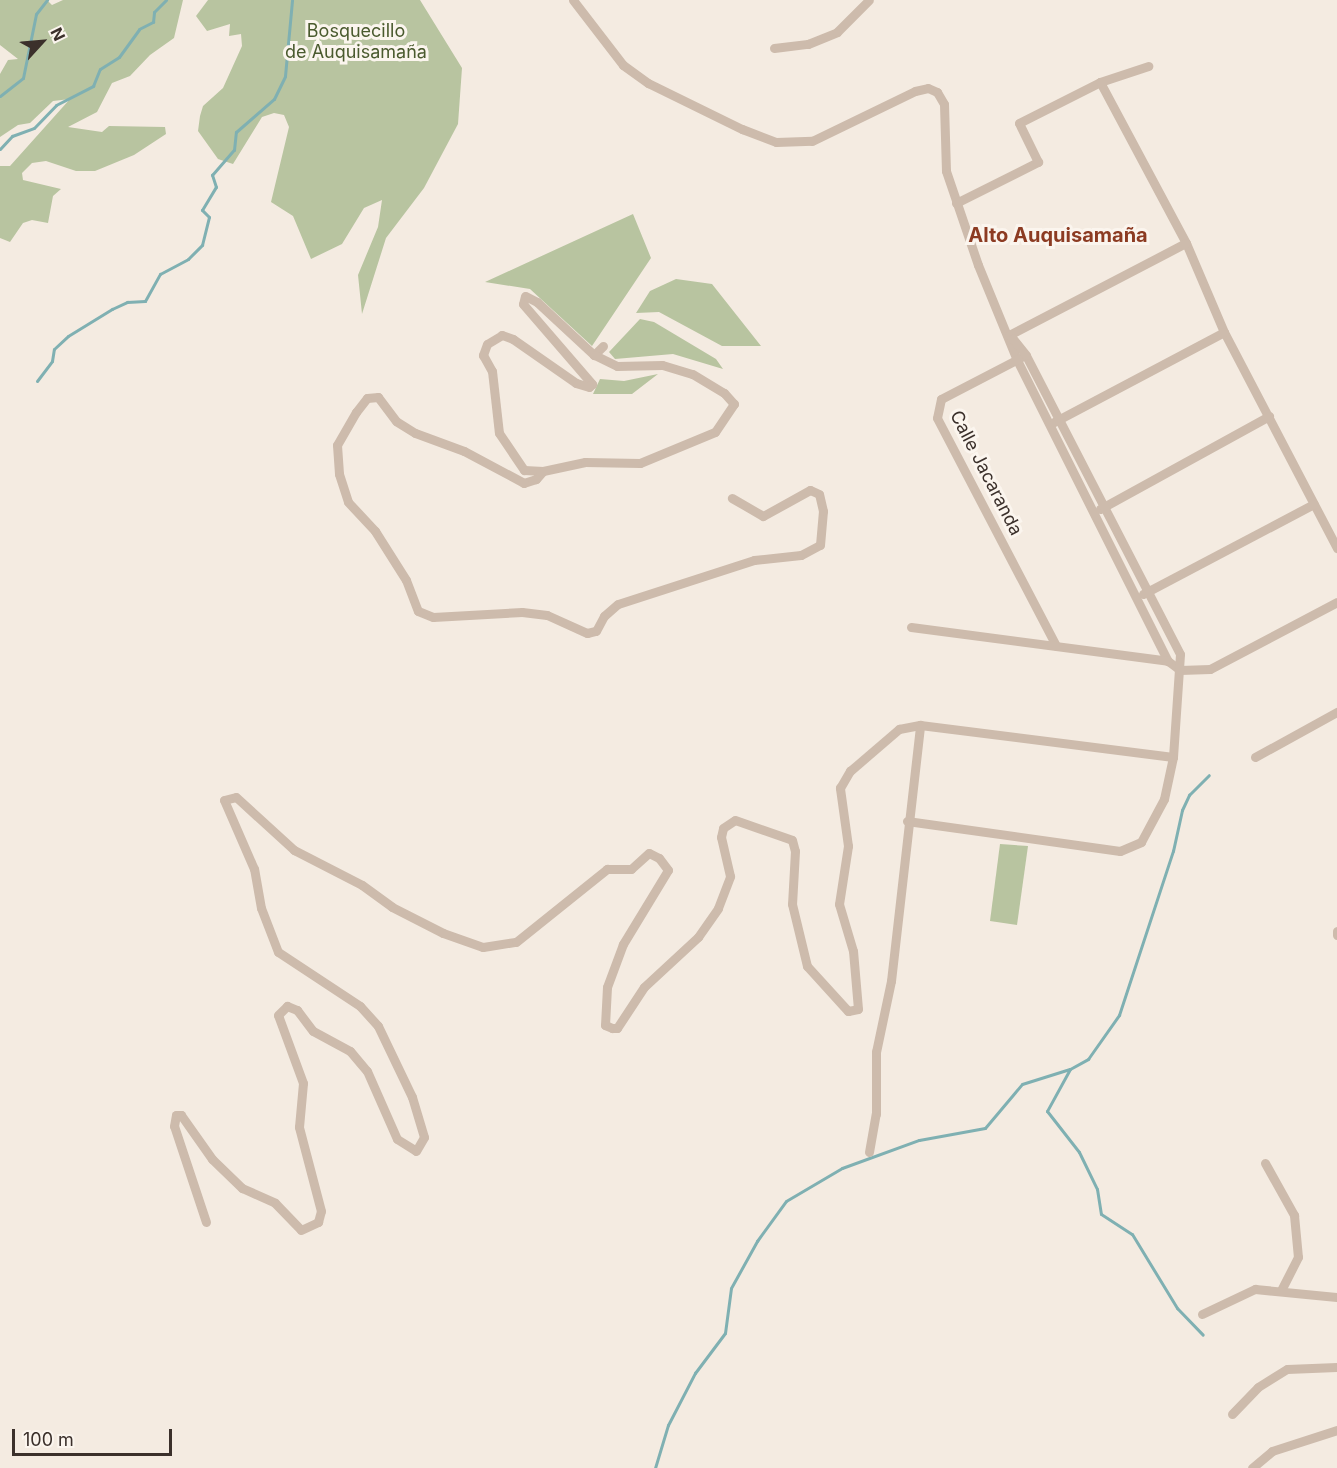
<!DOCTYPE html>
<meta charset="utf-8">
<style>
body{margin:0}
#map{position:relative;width:1337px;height:1468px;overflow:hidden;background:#f4ebe1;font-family:Inter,sans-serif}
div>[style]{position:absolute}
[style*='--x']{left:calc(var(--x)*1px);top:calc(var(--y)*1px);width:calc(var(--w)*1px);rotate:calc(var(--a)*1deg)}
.green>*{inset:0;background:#b8c4a0}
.stream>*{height:3px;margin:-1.5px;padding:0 1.5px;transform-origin:1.5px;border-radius:1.5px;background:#7fb0b2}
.minor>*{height:9px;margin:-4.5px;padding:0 4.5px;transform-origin:4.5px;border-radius:4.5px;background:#cdbbac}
span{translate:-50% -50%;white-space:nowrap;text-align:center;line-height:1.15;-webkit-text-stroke:6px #fbf5ee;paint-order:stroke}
.park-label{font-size:18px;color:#4a5a2e}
.street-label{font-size:18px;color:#3b302b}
.neighbourhood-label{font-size:20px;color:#8c3b22;font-weight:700}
.north{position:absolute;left:12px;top:12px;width:60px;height:60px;-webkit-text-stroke:4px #fbf5ee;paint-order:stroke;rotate:64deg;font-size:16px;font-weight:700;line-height:24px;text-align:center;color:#3b302b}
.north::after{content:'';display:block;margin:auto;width:21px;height:27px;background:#3b302b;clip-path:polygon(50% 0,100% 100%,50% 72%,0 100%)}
.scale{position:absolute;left:12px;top:1429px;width:160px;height:27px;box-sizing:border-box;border:3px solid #3b302b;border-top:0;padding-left:8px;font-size:18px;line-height:21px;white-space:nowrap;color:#3b302b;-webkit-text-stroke:4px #fbf5ee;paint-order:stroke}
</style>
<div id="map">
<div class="green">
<div style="clip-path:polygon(0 0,47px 0,52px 5px,63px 0,183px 0,174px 38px,150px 55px,130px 76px,112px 83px,97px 112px,68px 127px,102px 132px,109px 126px,165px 127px,166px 134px,134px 155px,95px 171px,76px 171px,46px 161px,32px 163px,22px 173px,23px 180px,61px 189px,53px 196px,48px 223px,32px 220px,23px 223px,10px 242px,0 238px,0 166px,10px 166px,70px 99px,53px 101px,30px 123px,18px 125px,0 137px,0 74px,8px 60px,18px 59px,0 45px)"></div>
<div style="clip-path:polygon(208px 0,420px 0,462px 68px,458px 124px,424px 188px,386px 238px,362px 314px,358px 275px,378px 227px,382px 200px,364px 208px,342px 244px,311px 259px,293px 216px,271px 202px,289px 127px,284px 115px,274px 113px,262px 117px,233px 164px,218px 159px,198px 131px,200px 116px,203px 106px,223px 88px,242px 46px,241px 34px,229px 36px,230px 24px,207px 31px,196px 16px)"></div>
<div style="clip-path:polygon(633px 214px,651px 258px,592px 346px,530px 289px,485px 282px)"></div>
<div style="clip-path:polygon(676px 279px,712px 284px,761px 346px,722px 346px,659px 312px,636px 313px,650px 291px)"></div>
<div style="clip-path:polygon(640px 319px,654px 322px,716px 359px,723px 369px,673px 354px,615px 359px,609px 352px)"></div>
<div style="clip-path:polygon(658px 374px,632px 394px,593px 394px,600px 379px,624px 381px)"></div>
<div style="clip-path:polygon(1000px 844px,1028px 846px,1017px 925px,990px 921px)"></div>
</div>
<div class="stream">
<div style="--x:0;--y:96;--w:29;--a:-38"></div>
<div style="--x:23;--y:78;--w:65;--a:-78.5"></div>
<div style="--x:36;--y:14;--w:18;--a:-52"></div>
<div style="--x:0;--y:149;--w:18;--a:-47"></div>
<div style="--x:12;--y:136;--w:23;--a:-20"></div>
<div style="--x:34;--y:128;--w:32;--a:-46"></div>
<div style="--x:56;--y:105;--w:42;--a:-27.2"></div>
<div style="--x:93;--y:86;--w:18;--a:-68"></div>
<div style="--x:100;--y:69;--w:22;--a:-32"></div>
<div style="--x:119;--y:57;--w:34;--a:-54"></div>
<div style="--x:139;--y:29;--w:16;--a:-27"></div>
<div style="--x:153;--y:22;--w:10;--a:-84"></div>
<div style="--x:154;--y:12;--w:17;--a:-45"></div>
<div style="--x:37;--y:381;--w:25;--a:-53"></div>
<div style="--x:52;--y:361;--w:12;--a:-81"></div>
<div style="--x:54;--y:349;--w:19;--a:-43"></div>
<div style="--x:68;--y:336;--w:52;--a:-31.5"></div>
<div style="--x:112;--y:309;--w:17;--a:-25"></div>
<div style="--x:127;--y:302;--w:18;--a:-3"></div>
<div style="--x:145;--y:301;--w:31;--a:-61"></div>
<div style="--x:160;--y:274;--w:32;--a:-28"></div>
<div style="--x:188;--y:259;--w:20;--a:-45"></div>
<div style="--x:202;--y:245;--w:29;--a:-76"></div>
<div style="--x:209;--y:217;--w:10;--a:-135"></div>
<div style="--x:202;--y:210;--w:27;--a:-59"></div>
<div style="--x:216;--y:187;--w:13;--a:-108"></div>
<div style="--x:212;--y:175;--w:33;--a:-49"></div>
<div style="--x:234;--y:150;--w:18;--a:-84"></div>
<div style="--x:236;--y:132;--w:50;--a:-41"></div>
<div style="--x:274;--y:99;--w:25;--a:-64"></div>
<div style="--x:285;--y:76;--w:76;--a:-84.7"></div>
<div style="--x:1070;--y:1069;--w:48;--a:118.7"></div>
<div style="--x:1047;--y:1111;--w:52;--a:52"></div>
<div style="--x:1079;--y:1152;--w:41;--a:64.1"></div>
<div style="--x:1097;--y:1189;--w:25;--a:81"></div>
<div style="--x:1101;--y:1214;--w:37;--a:33"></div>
<div style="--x:1132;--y:1234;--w:87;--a:58.7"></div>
<div style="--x:1177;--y:1308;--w:37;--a:46"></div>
<div style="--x:655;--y:1468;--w:45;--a:-73.2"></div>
<div style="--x:668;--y:1425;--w:59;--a:-62.6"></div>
<div style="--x:695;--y:1373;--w:50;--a:-53.1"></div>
<div style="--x:725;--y:1333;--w:45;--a:-82.4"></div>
<div style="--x:731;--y:1288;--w:54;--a:-61"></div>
<div style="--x:757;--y:1241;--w:49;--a:-54.1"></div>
<div style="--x:786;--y:1201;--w:65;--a:-30.5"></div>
<div style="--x:842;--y:1168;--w:82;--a:-20"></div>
<div style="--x:919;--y:1140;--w:67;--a:-10.3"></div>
<div style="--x:985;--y:1128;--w:57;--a:-49.9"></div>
<div style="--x:1022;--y:1084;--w:50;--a:-17.4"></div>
<div style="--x:1070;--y:1069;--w:21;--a:-29"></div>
<div style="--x:1088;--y:1059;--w:54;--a:-54.8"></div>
<div style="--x:1119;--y:1015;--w:173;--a:-71.8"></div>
<div style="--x:1173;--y:851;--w:42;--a:-77.6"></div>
<div style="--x:1182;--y:810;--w:17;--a:-65"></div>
<div style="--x:1189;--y:795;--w:28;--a:-45"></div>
</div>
<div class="minor">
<div style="--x:573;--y:0;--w:82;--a:52.4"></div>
<div style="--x:623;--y:65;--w:31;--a:36"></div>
<div style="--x:648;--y:83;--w:105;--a:26.1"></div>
<div style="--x:742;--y:129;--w:36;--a:21"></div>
<div style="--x:776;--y:142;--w:36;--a:-2"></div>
<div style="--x:812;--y:141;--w:114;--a:-25.9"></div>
<div style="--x:915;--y:91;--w:13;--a:-13"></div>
<div style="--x:928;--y:88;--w:10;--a:24"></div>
<div style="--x:937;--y:92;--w:14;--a:60"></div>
<div style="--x:944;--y:104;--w:67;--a:88.3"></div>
<div style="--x:946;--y:171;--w:99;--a:71.2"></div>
<div style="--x:978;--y:265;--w:103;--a:67.7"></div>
<div style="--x:1017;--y:360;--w:337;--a:63.4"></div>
<div style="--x:1168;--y:661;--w:15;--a:37"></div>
<div style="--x:1180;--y:670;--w:30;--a:-2"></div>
<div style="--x:1210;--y:669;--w:144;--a:-27.8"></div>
<div style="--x:774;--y:48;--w:34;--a:-7"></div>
<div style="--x:808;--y:44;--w:31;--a:-22"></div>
<div style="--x:837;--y:32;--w:45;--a:-45"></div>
<div style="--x:1100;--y:82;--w:183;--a:61.9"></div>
<div style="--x:1186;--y:243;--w:97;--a:66.9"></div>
<div style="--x:1224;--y:332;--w:244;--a:62.4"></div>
<div style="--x:956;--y:203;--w:92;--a:-26.6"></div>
<div style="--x:1038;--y:162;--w:43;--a:-116"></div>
<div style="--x:1019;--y:123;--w:91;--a:-26.8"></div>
<div style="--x:1100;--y:82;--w:51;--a:-18.4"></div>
<div style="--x:1009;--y:335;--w:199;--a:-27.5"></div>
<div style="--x:603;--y:346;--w:13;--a:135"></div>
<div style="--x:594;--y:355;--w:78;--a:-137.1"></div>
<div style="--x:537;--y:302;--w:13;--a:-153"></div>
<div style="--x:525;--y:296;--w:8;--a:104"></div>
<div style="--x:523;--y:304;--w:106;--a:49.2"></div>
<div style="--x:592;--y:384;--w:4;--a:135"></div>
<div style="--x:589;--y:387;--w:14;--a:-163"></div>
<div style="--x:576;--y:383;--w:77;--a:-145.1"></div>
<div style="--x:513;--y:339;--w:12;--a:-160"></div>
<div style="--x:502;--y:335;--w:17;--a:149"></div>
<div style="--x:487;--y:344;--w:12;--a:110"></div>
<div style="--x:483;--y:355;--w:18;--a:61"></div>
<div style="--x:492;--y:371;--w:62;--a:83.6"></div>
<div style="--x:499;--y:433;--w:45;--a:56"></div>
<div style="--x:524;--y:470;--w:19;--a:3"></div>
<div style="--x:543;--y:471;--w:11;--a:131"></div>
<div style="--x:536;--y:479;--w:13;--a:162"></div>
<div style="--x:524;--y:483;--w:68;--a:-151.9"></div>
<div style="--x:464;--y:451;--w:52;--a:-159.8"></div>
<div style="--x:415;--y:433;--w:22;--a:-148"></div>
<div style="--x:396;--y:421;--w:30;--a:-127"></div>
<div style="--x:378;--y:397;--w:11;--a:175"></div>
<div style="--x:367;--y:398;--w:18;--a:128"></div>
<div style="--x:356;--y:412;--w:38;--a:120"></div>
<div style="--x:337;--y:445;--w:29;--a:86"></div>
<div style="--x:339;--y:474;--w:29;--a:72"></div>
<div style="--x:348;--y:502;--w:40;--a:47"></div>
<div style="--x:375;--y:531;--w:58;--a:57.7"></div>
<div style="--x:406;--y:580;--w:33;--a:69"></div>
<div style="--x:418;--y:611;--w:16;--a:22"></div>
<div style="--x:433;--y:617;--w:89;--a:-3.2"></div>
<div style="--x:522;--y:612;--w:25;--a:7"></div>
<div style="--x:547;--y:615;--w:44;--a:24.2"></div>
<div style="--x:587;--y:633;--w:9;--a:-13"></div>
<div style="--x:596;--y:631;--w:17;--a:-62"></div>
<div style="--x:604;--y:616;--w:18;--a:-41"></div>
<div style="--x:618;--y:604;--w:143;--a:-17.9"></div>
<div style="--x:754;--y:560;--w:47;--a:-6.1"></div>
<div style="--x:801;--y:555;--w:21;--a:-28"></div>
<div style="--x:820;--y:545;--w:34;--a:-85"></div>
<div style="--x:823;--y:511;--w:17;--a:-103"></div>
<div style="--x:819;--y:494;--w:10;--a:-156"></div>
<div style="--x:810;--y:490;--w:54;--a:151"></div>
<div style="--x:763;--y:516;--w:36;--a:-150"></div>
<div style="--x:1020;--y:358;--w:89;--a:152.6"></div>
<div style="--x:941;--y:399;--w:19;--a:102"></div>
<div style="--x:937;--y:418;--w:257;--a:62.4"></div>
<div style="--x:1054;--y:422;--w:192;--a:-27.9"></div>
<div style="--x:543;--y:471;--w:43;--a:-12.1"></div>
<div style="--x:585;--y:462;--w:55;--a:1"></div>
<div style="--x:640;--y:463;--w:81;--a:-22.5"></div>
<div style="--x:715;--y:432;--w:34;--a:-56"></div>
<div style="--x:734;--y:404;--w:15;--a:-132"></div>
<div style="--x:724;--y:393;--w:37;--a:-149"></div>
<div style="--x:692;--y:374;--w:31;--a:-163"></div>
<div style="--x:662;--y:365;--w:45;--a:178.7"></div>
<div style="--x:617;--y:366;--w:25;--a:-154"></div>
<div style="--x:1100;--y:509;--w:193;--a:-28.8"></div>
<div style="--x:1143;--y:594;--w:193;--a:-27.8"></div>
<div style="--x:911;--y:627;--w:259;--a:7.5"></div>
<div style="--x:1255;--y:757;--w:94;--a:-28.8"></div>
<div style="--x:907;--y:821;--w:215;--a:8"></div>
<div style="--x:1120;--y:851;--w:23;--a:-23"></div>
<div style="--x:1141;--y:842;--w:49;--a:-61.9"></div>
<div style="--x:1164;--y:799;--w:43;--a:-77.9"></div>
<div style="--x:1173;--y:757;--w:103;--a:-86.1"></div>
<div style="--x:1180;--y:654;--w:336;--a:-117.3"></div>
<div style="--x:1026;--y:355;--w:21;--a:-129"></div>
<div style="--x:1337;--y:931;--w:4;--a:90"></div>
<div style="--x:869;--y:1152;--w:39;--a:-80"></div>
<div style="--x:876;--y:1114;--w:62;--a:-90"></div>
<div style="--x:876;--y:1052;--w:73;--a:-78.1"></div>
<div style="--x:891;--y:981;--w:258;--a:-83.5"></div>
<div style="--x:1265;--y:1163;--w:60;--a:60.9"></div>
<div style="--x:1294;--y:1215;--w:42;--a:84.6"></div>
<div style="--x:1298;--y:1257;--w:38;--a:117"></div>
<div style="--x:206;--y:1222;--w:101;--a:-108.4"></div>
<div style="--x:174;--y:1126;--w:11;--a:-80"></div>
<div style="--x:176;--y:1115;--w:5;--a:0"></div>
<div style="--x:181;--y:1115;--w:54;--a:54.8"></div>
<div style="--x:212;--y:1159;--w:42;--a:44"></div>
<div style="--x:242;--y:1188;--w:36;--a:24"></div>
<div style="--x:275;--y:1203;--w:37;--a:46"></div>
<div style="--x:301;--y:1230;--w:19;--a:-25"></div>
<div style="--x:318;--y:1222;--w:11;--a:-75"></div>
<div style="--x:321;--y:1211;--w:87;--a:-104.7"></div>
<div style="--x:299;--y:1127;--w:44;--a:-84.8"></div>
<div style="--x:303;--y:1083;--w:72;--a:-110.2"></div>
<div style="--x:278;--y:1015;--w:13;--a:-45"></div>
<div style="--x:287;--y:1006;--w:11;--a:22"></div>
<div style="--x:297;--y:1010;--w:26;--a:53"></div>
<div style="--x:313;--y:1031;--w:42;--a:28.4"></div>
<div style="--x:350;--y:1051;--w:26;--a:50"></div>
<div style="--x:367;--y:1071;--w:74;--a:66.2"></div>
<div style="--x:397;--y:1139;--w:22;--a:32"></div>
<div style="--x:416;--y:1151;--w:16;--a:-60"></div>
<div style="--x:424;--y:1137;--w:42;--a:-106.7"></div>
<div style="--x:412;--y:1097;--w:79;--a:-115.6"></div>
<div style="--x:378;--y:1026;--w:27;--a:-132"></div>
<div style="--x:360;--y:1006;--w:98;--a:-146.6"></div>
<div style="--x:278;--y:952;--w:47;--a:-111.1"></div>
<div style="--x:261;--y:908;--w:40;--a:-100"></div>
<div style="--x:254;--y:869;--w:75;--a:-113.5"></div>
<div style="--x:224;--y:800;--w:12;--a:-14"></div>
<div style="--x:236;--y:797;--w:79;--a:42.4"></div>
<div style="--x:294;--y:850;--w:76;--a:27.2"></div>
<div style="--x:362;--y:885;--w:37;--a:36"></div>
<div style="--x:392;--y:907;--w:57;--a:27"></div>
<div style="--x:443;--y:933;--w:42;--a:19.3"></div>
<div style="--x:483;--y:947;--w:33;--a:-9"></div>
<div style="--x:516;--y:942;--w:117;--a:-38.7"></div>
<div style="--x:607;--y:869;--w:24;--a:0"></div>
<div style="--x:631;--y:869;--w:24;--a:-42"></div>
<div style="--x:649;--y:853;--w:11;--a:27"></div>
<div style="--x:659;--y:858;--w:15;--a:53"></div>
<div style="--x:668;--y:870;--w:87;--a:121.3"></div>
<div style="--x:623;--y:944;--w:46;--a:110.4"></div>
<div style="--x:607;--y:987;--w:38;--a:93"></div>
<div style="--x:605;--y:1025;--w:8;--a:23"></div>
<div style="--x:612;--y:1028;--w:5;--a:0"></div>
<div style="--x:617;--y:1028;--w:49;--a:-56.6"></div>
<div style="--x:644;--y:987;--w:74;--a:-42.8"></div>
<div style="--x:698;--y:937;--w:35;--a:-55"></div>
<div style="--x:718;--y:908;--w:34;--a:-69"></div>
<div style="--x:730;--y:876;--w:40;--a:-103"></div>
<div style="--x:721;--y:837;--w:9;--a:-77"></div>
<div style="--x:723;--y:828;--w:14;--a:-34"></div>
<div style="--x:735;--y:820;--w:60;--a:19.3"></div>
<div style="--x:792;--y:840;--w:11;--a:75"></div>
<div style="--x:795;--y:851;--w:53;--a:93.2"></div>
<div style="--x:792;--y:904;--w:64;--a:76.4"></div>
<div style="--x:807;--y:966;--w:61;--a:47.7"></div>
<div style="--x:848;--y:1011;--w:10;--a:-11"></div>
<div style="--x:858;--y:1009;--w:58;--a:-94.9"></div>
<div style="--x:853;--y:951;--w:49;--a:-106.6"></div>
<div style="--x:839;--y:904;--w:59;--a:-81.2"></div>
<div style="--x:848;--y:846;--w:59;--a:-97.9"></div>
<div style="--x:840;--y:788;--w:20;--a:-60"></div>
<div style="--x:850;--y:771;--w:65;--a:-40.6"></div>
<div style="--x:899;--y:729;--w:21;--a:-11"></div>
<div style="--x:920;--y:725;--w:255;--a:7.2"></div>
<div style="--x:1202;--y:1314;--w:59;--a:-25.3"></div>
<div style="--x:1255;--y:1289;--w:82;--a:5.6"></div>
<div style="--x:1232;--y:1414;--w:37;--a:-46"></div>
<div style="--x:1258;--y:1387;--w:34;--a:-32"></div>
<div style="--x:1287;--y:1369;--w:50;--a:-2.3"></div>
<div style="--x:1252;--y:1468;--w:26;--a:-40"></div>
<div style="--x:1272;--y:1451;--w:68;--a:-17.9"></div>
</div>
<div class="park-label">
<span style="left:356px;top:42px">Bosquecillo<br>de Auquisamaña</span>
</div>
<div class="street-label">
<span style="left:986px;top:473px;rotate:63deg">Calle Jacaranda</span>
</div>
<div class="neighbourhood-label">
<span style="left:1058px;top:235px">Alto Auquisamaña</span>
</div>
<div class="north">N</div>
<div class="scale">100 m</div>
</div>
